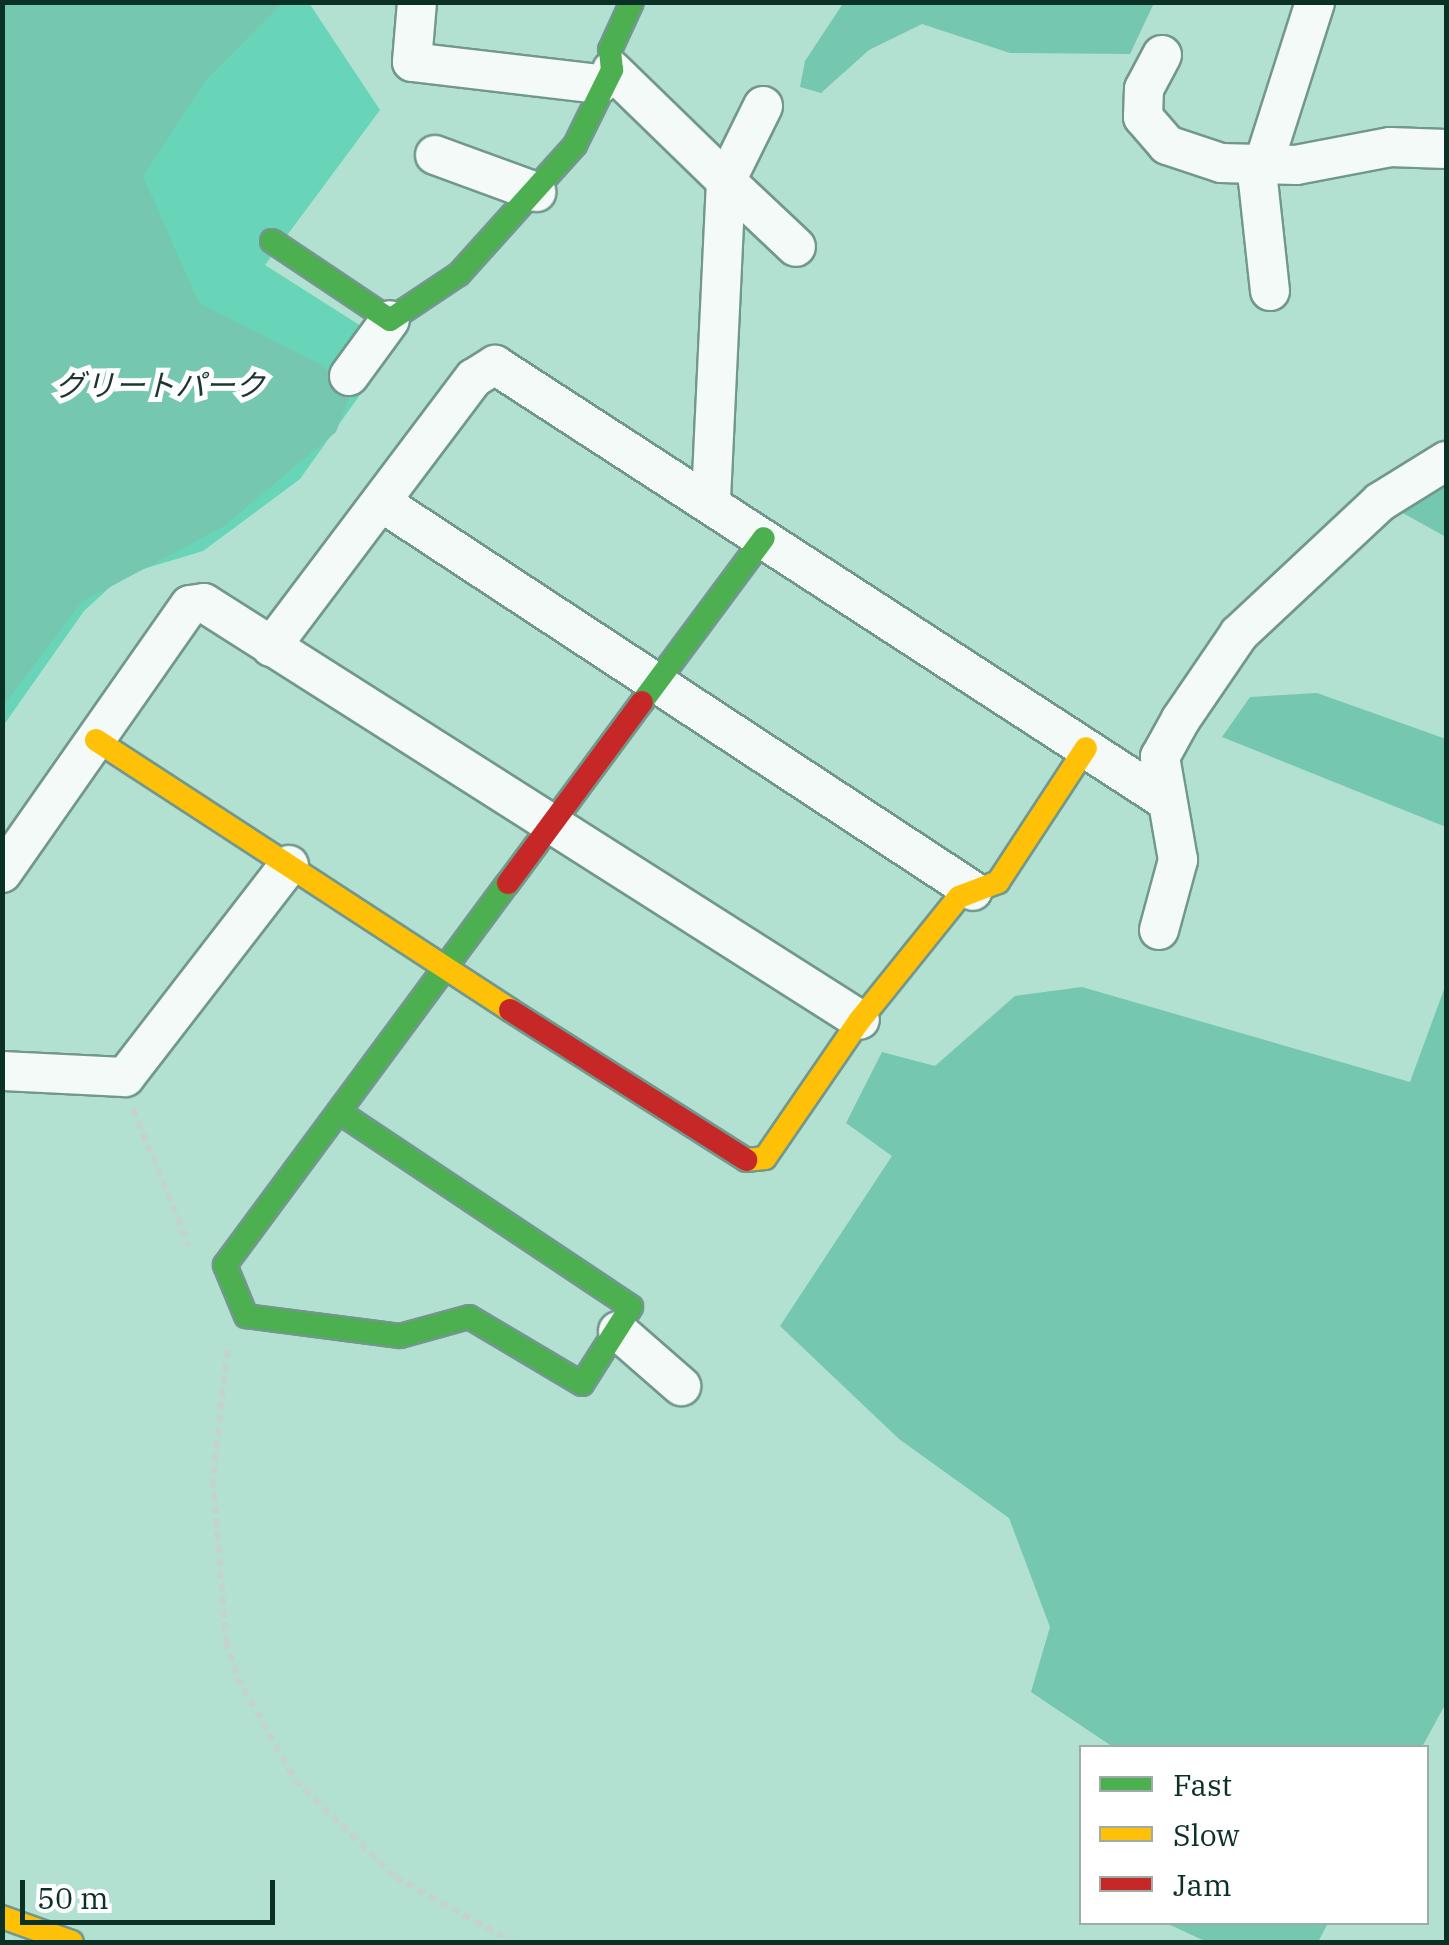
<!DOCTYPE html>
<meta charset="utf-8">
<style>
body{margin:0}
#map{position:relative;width:1449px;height:1945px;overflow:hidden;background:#b2e0d1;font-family:"IBM Plex Serif","Noto Sans JP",serif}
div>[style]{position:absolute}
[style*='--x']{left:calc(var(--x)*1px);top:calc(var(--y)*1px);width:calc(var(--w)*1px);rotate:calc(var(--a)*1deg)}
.green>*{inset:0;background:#68d4b8}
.forest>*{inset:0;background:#75c7af}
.path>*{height:6px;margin-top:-3px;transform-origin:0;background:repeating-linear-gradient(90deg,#c4d3ce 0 8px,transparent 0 13px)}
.roads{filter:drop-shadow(2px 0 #72988d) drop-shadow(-2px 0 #72988d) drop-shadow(0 2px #72988d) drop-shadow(0 -2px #72988d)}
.street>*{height:38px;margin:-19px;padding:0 19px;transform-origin:19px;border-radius:19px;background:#f3faf8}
.fast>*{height:22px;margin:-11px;padding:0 11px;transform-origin:11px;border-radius:11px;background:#4caf50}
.slow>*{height:22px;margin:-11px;padding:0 11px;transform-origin:11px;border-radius:11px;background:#ffc107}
.jam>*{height:22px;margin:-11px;padding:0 11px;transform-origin:11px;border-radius:11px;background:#c62828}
span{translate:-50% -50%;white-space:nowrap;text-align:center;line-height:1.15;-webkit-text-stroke:10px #fff;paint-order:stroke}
.park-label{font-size:30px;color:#1c352d;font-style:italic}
.frame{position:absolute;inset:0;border:5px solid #0b3025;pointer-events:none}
.legend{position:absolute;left:1079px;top:1745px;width:350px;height:180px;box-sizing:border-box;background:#fff;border:2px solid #9daca8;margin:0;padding:12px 18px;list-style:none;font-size:30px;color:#0b3025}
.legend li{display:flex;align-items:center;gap:20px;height:50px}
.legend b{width:50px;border:2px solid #9daca8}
.scale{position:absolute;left:20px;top:1880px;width:255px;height:45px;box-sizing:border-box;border:5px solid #0b3025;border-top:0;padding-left:12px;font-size:30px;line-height:35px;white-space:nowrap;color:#0b3025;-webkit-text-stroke:8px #fff;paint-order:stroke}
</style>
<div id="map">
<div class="green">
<div style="clip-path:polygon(3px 3px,309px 3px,380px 110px,265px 265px,394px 347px,300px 479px,203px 551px,123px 575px,84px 611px,3px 726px)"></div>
</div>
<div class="forest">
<div style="clip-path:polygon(844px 2px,1154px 2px,1154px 3px,1130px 54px,1010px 53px,922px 24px,869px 50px,821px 93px,800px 87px,805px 61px)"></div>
<div style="clip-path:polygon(3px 3px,282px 3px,206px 80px,143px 176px,199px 303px,322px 365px,350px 396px,336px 432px,224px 526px,82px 602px,3px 706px)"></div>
<div style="clip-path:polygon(1446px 485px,1446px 537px,1401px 512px)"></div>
<div style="clip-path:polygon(1317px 693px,1446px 739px,1446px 827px,1222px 737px,1250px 697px)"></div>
<div style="clip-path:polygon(1446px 984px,1446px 1703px,1422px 1747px,1113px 1747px,1031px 1692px,1050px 1627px,1009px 1518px,899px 1439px,780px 1326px,892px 1156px,846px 1123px,882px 1052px,935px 1066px,1015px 996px,1082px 987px,1410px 1082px)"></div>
<div style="clip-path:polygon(1166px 1923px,1328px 1922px,1328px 1923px,1318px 1942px,1207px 1942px)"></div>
</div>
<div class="path">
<div style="--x:133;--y:1109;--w:148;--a:67.8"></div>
<div style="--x:227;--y:1350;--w:131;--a:96.1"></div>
<div style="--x:213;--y:1480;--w:162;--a:85.4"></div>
<div style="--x:226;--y:1641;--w:38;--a:73"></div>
<div style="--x:237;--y:1677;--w:118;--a:60.6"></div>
<div style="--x:295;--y:1780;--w:139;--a:44.1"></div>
<div style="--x:395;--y:1877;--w:135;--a:28.8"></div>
</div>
<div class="roads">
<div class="street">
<div style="--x:417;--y:2;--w:60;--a:94.8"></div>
<div style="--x:412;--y:62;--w:189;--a:6.7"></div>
<div style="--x:1162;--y:55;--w:38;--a:118"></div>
<div style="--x:1144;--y:89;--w:28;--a:92"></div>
<div style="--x:1143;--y:117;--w:37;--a:49"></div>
<div style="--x:1167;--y:145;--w:57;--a:18.4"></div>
<div style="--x:1221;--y:163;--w:75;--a:1.5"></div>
<div style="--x:1296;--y:165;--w:96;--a:-10.8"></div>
<div style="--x:1390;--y:147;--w:56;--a:2"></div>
<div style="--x:612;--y:70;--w:159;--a:44.2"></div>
<div style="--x:726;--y:181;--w:320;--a:92.7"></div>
<div style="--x:763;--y:106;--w:84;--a:116.3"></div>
<div style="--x:726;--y:181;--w:96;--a:43.3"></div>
<div style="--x:435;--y:155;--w:108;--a:20.1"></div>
<div style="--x:1270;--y:291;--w:111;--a:-96.2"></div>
<div style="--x:1258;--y:181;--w:188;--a:-72.3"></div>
<div style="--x:349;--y:376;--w:69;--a:-53.8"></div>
<div style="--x:381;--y:502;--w:708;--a:33.31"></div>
<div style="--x:271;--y:647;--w:337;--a:-53"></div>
<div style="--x:474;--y:378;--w:25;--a:-32"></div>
<div style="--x:495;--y:365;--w:799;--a:32.99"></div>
<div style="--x:2;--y:873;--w:327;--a:-55"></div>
<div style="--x:190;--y:605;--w:14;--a:-8"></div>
<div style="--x:204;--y:603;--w:777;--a:32.44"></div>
<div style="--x:1159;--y:930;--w:73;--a:-74.8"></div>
<div style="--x:1178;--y:860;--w:105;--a:-99.9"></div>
<div style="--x:1160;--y:757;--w:43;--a:-61.1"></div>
<div style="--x:1181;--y:719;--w:103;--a:-55.7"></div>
<div style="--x:1239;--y:634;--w:193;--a:-43.1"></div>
<div style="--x:1380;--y:502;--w:78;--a:-31.8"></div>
<div style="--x:2;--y:1071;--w:123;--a:2.8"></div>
<div style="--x:125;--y:1077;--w:268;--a:-52.3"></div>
<div style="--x:618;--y:1331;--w:84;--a:41.1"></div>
</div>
<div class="fast">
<div style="--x:272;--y:241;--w:142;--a:33.8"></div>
<div style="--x:390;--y:320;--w:83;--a:-33.7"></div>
<div style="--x:459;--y:274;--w:173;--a:-48"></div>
<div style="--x:575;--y:145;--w:84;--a:-63.7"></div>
<div style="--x:612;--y:70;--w:20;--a:-96"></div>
<div style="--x:610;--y:50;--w:53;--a:-65.4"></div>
<div style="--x:642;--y:702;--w:204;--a:-53.4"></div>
<div style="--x:339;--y:1112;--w:351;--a:33.7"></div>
<div style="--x:631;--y:1307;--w:91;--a:122.5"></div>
<div style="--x:582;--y:1384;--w:131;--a:-149.3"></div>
<div style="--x:469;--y:1317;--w:72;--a:164.6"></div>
<div style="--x:400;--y:1336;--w:155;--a:-172.6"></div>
<div style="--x:246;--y:1316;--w:55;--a:-112.4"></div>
<div style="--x:225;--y:1265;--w:475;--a:-53.5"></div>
</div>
<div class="slow">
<div style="--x:96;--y:740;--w:494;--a:33.1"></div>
<div style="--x:746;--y:1160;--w:19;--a:-6"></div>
<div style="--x:765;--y:1158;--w:168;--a:-55.5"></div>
<div style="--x:860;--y:1020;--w:158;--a:-51.2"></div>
<div style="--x:959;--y:897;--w:42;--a:-21"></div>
<div style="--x:998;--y:882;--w:160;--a:-56.7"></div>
<div style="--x:2;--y:1917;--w:74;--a:19.7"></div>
</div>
<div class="jam">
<div style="--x:508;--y:883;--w:225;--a:-53.5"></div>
<div style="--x:510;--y:1010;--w:280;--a:32.4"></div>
</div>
</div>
<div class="park-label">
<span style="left:160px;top:385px">グリートパーク</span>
</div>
<div class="frame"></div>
<ul class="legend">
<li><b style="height:12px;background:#4caf50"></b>Fast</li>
<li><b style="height:12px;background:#ffc107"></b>Slow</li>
<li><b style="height:12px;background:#c62828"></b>Jam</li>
</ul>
<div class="scale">50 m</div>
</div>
